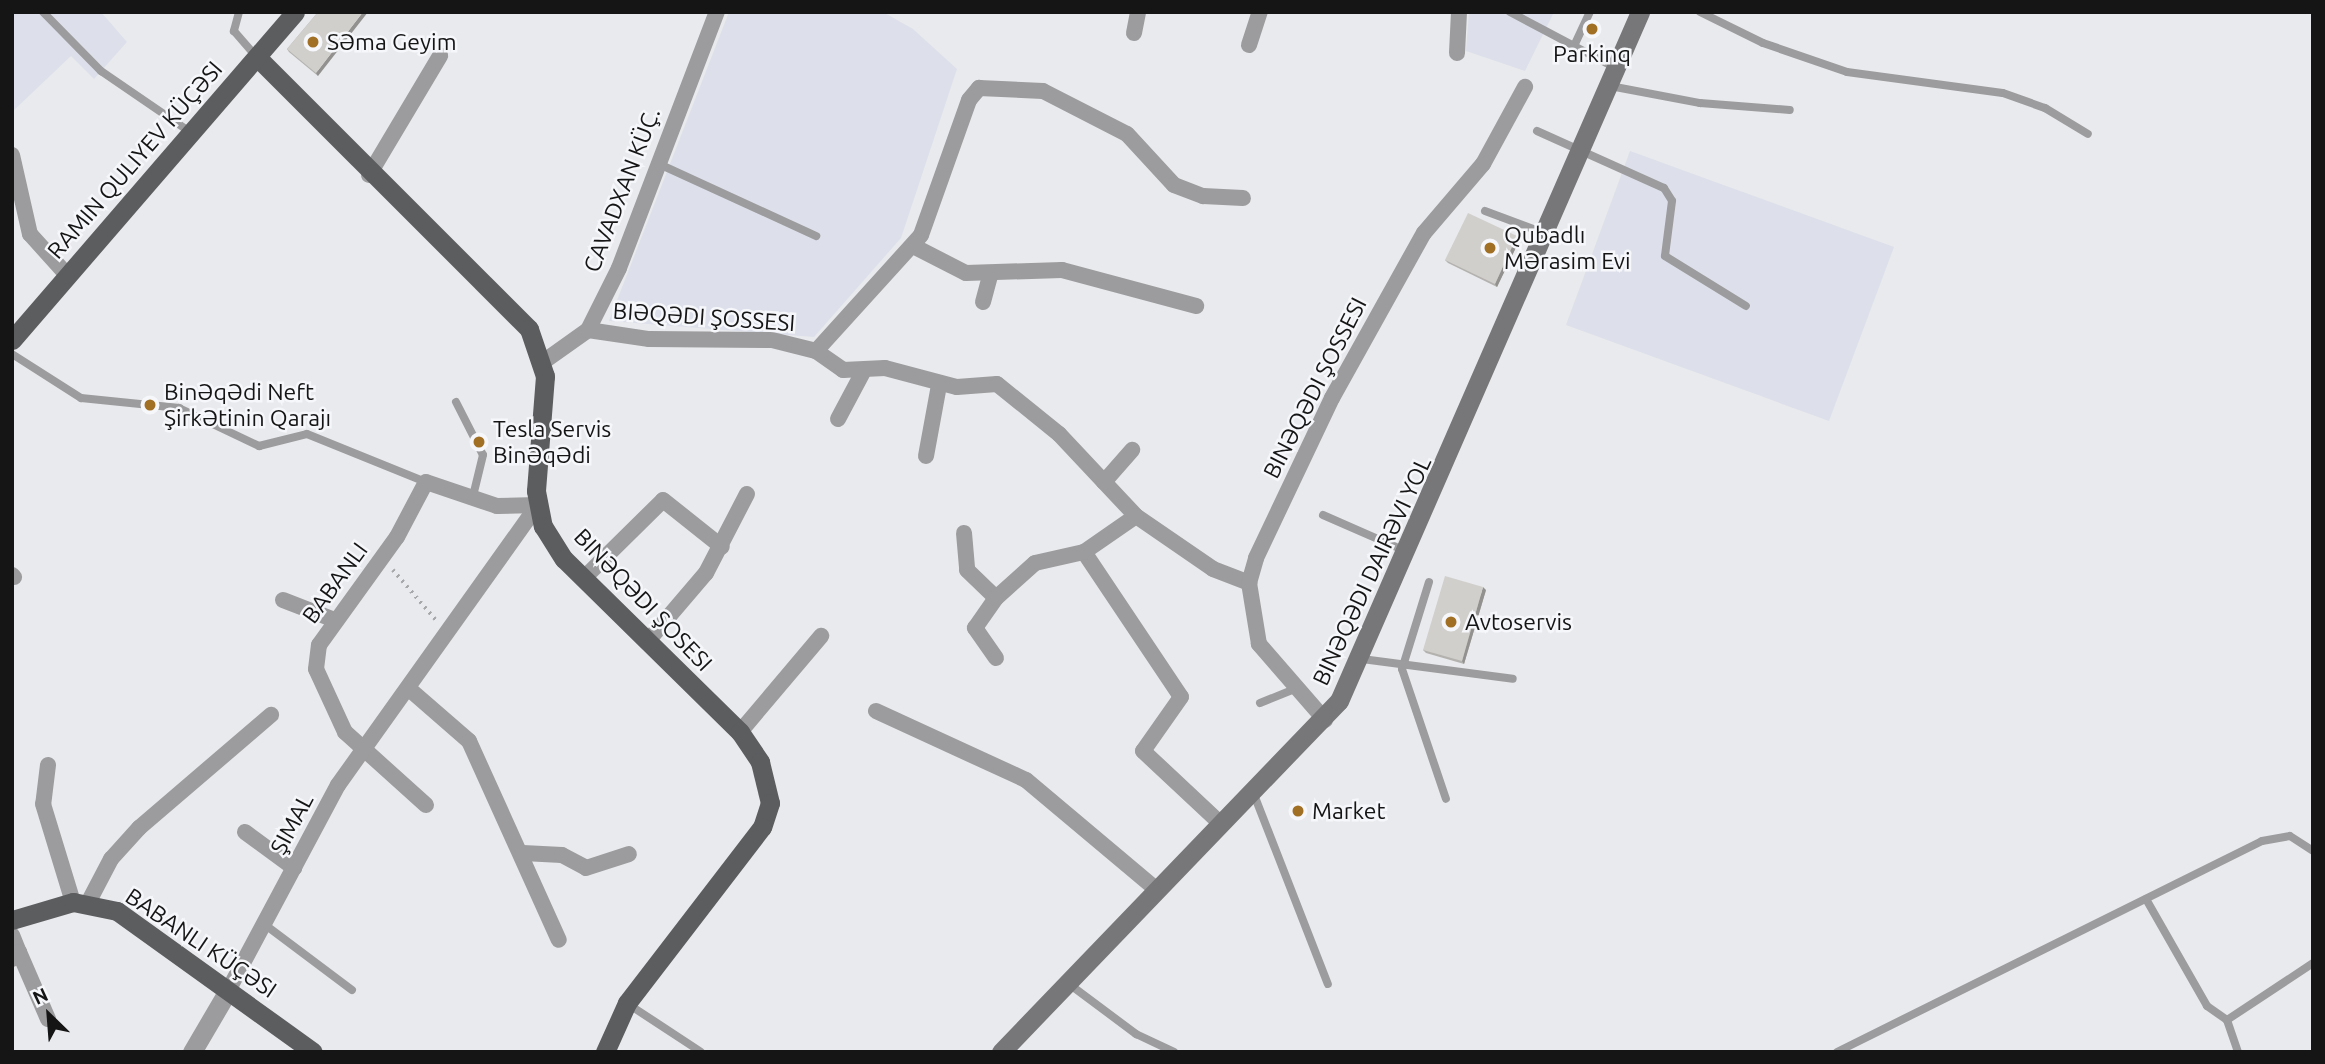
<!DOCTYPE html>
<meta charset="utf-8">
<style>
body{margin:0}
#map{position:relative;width:2325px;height:1064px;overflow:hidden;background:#e9eaed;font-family:Ubuntu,sans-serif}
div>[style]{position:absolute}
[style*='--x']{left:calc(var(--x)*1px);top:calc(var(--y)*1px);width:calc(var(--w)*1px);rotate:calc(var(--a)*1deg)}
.built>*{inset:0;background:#dde0ea}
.path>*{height:3.5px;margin-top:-1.75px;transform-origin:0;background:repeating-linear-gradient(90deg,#a7a8aa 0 2px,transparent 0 7px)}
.service>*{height:8px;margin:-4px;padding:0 4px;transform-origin:4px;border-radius:4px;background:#9c9c9e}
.minor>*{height:16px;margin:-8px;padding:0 8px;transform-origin:8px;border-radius:8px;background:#9c9c9e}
.tertiary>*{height:19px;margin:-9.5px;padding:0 9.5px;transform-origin:9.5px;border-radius:9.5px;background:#9c9c9e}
.secondary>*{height:19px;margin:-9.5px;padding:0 9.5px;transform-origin:9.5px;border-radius:9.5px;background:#777779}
.primary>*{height:19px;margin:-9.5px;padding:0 9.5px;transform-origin:9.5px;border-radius:9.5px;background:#5c5d5f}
.wall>*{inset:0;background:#b4b2af}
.shaded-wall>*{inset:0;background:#92918f}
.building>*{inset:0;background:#d1cfcc}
.dots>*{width:19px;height:19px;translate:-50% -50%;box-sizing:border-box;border:4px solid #f6f7fa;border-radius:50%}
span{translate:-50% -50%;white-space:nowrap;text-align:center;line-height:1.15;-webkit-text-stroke:5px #f6f7fa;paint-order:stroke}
.poi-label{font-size:23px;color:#151516}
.left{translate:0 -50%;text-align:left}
.street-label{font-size:23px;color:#151516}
.frame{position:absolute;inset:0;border:14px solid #151516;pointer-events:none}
.north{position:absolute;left:14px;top:980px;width:70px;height:70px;-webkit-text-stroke:5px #f6f7fa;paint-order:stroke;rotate:335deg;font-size:19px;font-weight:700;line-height:28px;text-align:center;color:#151516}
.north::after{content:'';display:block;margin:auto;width:24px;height:32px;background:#151516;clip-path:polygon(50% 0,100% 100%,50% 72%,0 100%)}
</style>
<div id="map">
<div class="built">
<div style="clip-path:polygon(12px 12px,101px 12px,127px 42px,94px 79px,71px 56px,12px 112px)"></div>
<div style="clip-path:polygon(729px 12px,883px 12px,913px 29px,957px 69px,901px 238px,814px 337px,609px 321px)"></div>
<div style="clip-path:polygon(1469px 12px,1554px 12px,1525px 71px,1466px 51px)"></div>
<div style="clip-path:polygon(1630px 151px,1894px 247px,1829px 421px,1566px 325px)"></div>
</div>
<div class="path">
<div style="--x:393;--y:570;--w:66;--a:49.3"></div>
</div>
<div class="service">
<div style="--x:43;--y:12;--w:83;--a:45.5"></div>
<div style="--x:101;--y:71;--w:108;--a:34.4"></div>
<div style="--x:239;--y:12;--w:20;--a:105"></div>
<div style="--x:234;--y:31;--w:33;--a:49"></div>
<div style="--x:1510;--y:12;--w:118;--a:27.9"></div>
<div style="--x:1700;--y:12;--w:70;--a:26.2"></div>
<div style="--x:1763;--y:43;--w:89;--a:19"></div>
<div style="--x:1847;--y:72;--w:157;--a:7.7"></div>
<div style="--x:2003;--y:93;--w:45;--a:19.7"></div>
<div style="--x:2045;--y:108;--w:50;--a:31.2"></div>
<div style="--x:1574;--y:46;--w:38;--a:-65"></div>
<div style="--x:1610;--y:86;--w:92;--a:10.7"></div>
<div style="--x:1700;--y:103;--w:90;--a:4.4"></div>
<div style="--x:1537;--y:131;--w:139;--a:24.2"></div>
<div style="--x:1664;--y:188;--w:15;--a:58"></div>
<div style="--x:1672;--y:201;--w:55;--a:97.3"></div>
<div style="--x:1665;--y:256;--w:95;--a:31.7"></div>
<div style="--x:659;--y:164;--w:173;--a:24.6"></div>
<div style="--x:1485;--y:211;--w:63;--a:20.4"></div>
<div style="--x:12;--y:354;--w:82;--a:32.5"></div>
<div style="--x:81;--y:398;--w:99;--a:5.8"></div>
<div style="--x:179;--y:408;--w:89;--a:25.4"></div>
<div style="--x:259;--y:446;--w:49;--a:-14"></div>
<div style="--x:307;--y:434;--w:128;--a:22"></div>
<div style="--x:456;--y:402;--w:59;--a:63"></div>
<div style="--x:483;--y:455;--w:46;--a:103.7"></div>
<div style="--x:1323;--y:515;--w:87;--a:23.6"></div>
<div style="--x:1429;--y:582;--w:91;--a:107.2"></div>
<div style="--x:1402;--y:669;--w:137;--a:71.3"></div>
<div style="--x:1362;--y:659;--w:152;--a:7.5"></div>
<div style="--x:1260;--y:703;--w:40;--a:-22"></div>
<div style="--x:1253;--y:792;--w:206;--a:68.7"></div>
<div style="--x:2146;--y:899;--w:123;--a:60.3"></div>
<div style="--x:2207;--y:1006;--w:24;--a:35"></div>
<div style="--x:264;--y:924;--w:110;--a:36.9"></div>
<div style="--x:1069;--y:984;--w:84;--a:36.7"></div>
<div style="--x:1136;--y:1034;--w:42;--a:25.3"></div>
<div style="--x:628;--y:1004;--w:87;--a:33.3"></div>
<div style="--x:1837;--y:1052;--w:474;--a:-26.4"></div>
<div style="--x:2262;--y:841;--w:28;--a:-10"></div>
<div style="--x:2290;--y:836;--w:27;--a:33"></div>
<div style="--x:2238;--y:1052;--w:34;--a:-109"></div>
<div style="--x:2227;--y:1020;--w:103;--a:-33.5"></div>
</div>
<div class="minor">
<div style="--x:1134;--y:33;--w:21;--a:-79"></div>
<div style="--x:1249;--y:45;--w:35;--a:-72"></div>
<div style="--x:1457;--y:53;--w:41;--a:-87.2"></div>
<div style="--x:12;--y:155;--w:81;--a:77.2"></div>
<div style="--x:30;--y:234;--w:55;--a:47.9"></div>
<div style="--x:369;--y:175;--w:139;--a:-59.2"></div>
<div style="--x:913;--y:246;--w:59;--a:27"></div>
<div style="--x:966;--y:273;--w:96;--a:-1.8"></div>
<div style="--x:1062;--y:270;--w:139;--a:15"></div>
<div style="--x:983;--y:302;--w:28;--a:-75"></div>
<div style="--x:588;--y:330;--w:62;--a:8.4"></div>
<div style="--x:649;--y:339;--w:123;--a:0.5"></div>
<div style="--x:772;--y:340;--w:45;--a:14"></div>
<div style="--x:816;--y:351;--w:33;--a:35"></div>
<div style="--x:843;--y:370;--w:42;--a:-2.7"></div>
<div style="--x:885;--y:368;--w:74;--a:14.8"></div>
<div style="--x:957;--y:387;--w:40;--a:-4.3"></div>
<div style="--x:997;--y:384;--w:80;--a:38.9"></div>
<div style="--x:1059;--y:434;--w:112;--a:46.8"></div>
<div style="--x:1136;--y:516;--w:93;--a:34.5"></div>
<div style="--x:1213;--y:569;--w:39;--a:21"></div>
<div style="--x:816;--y:351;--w:156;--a:-47.8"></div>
<div style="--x:921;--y:235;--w:143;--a:-70.4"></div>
<div style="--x:969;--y:100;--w:16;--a:-50"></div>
<div style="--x:979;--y:88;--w:64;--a:2.7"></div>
<div style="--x:1043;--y:91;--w:94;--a:27.1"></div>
<div style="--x:1127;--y:134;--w:69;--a:47.3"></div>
<div style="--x:1174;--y:185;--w:31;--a:21"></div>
<div style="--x:1203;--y:196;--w:40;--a:2.9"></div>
<div style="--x:543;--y:362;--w:55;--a:-35.4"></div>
<div style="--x:588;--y:330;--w:69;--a:-63.4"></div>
<div style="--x:619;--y:268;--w:274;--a:-69.1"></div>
<div style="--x:838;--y:419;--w:55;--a:-62"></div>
<div style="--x:926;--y:456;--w:72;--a:-79.6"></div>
<div style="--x:1104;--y:482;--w:43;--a:-48.8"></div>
<div style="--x:964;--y:533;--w:37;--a:85"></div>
<div style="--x:967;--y:570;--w:40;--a:44"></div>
<div style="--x:1084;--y:552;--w:174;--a:56.2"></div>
<div style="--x:1181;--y:697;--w:66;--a:125.1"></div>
<div style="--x:1143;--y:751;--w:105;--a:43.1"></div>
<div style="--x:12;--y:575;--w:3;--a:45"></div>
<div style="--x:583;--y:579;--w:112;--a:-44.6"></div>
<div style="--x:663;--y:500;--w:75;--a:38.5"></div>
<div style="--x:283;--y:600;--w:53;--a:21.2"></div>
<div style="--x:647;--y:642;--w:91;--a:-49.5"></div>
<div style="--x:706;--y:573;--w:89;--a:-62.6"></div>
<div style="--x:996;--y:658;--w:37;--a:-125"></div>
<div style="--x:975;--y:628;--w:37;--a:-55"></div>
<div style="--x:996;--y:598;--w:52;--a:-41.9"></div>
<div style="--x:1035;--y:563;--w:50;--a:-12.7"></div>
<div style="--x:1084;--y:552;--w:63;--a:-34.7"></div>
<div style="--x:408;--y:688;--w:81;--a:41"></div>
<div style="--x:469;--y:741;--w:218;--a:65.7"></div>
<div style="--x:876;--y:711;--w:165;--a:24.7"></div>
<div style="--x:1026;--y:780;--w:170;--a:40"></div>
<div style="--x:1325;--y:720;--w:101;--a:-131"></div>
<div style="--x:1259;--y:644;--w:62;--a:-99.3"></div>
<div style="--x:1249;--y:583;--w:26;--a:-74"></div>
<div style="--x:1256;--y:558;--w:177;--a:-64.6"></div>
<div style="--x:1332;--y:398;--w:189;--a:-60.9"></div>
<div style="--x:1424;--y:233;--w:91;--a:-49.5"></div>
<div style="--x:1483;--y:164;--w:88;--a:-61.4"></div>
<div style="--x:740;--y:732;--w:126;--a:-49.8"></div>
<div style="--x:48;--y:765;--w:39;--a:97"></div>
<div style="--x:43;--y:804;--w:102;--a:73"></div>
<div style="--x:426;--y:805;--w:109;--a:-138"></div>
<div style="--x:345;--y:732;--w:69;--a:-114.7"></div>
<div style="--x:316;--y:669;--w:24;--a:-83"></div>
<div style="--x:319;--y:645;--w:133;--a:-54.2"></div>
<div style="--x:397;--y:537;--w:62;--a:-62.2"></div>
<div style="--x:426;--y:482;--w:75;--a:18.7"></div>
<div style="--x:497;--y:506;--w:41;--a:-1.4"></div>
<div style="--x:245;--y:832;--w:61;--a:36.3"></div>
<div style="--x:523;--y:853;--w:39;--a:3"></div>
<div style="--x:562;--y:855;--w:27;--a:28"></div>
<div style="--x:586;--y:868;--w:45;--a:-18"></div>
<div style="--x:88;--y:903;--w:50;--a:-62.4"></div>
<div style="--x:111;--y:859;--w:42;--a:-47.9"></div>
<div style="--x:139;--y:828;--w:174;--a:-40.6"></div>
<div style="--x:12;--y:935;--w:18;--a:68"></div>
<div style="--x:19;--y:952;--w:10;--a:135"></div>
<div style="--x:19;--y:952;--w:73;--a:66.6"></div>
<div style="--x:229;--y:989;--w:231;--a:-61.9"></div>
<div style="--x:338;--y:785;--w:344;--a:-54.5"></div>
</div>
<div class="tertiary">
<div style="--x:192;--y:1052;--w:73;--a:-59.6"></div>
</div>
<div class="secondary">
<div style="--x:1001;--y:1052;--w:487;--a:-46.1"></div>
<div style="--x:1339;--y:701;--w:752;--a:-66.4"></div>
</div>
<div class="primary">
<div style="--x:258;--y:58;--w:383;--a:45"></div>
<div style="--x:529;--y:329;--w:50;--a:71.2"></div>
<div style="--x:545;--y:376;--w:115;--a:94.5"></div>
<div style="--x:536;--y:491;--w:36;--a:79"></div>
<div style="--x:543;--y:526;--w:39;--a:58"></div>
<div style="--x:564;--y:559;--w:247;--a:44.5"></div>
<div style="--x:740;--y:732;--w:36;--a:56"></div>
<div style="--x:760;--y:762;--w:42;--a:76.3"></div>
<div style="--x:770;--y:803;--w:25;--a:108"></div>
<div style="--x:762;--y:827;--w:222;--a:127.5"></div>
<div style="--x:627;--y:1003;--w:54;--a:114.2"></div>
<div style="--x:12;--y:340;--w:433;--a:-49.2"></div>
<div style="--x:12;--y:920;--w:64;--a:-16.4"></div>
<div style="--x:73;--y:902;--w:45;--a:11.6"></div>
<div style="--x:117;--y:911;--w:241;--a:35.7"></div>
</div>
<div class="wall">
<div style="clip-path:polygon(318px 12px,318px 76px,289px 52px,287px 49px)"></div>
<div style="clip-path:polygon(1517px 236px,1520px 239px,1497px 287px,1448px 263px,1445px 260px)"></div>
<div style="clip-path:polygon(1486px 590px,1464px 664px,1426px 653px,1423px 650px)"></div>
</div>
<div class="shaded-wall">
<div style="clip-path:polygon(363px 12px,368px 12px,318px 76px,316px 73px)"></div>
<div style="clip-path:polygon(1517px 236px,1520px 239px,1497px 287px,1495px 284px)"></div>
<div style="clip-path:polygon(1483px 587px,1486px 590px,1464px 664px,1462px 661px)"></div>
</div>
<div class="building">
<div style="clip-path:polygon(318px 12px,363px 12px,316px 73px,287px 49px)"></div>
<div style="clip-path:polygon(1468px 213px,1517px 236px,1495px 284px,1445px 260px)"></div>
<div style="clip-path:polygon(1445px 576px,1483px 587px,1462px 661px,1423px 650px)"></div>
</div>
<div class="dots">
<div style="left:1592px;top:29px;background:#a17025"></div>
<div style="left:313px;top:42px;background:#a17025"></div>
<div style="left:1490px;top:248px;background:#a17025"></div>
<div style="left:150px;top:405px;background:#a17025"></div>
<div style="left:479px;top:442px;background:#a17025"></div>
<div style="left:1451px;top:622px;background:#a17025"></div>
<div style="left:1298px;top:811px;background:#a17025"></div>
</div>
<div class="poi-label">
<span class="left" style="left:327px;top:42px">Səma Geyim</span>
<span style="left:1592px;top:54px">Parkinq</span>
<span class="left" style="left:1504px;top:248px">Qubadlı<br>Mərasim Evi</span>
<span class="left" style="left:164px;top:405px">Binəqədi Neft<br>Şirkətinin Qarajı</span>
<span class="left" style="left:493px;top:442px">Tesla Servis<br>Binəqədi</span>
<span class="left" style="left:1465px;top:622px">Avtoservis</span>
<span class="left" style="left:1312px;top:811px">Market</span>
</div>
<div class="street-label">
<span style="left:135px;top:160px;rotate:-49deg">RAMIN QULIYEV KÜÇƏSI</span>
<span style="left:622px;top:190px;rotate:-69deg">CAVADXAN KÜÇ.</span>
<span style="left:704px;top:317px;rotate:4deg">BIƏQƏDI ŞOSSESI</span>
<span style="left:1315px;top:388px;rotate:-63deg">BINƏQƏDI ŞOSSESI</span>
<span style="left:1372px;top:571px;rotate:-65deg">BINƏQƏDI DAIRƏVI YOL</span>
<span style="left:335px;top:583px;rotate:-54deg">BABANLI</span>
<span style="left:643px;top:600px;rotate:46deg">BINƏQƏDI ŞOSESI</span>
<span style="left:292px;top:824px;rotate:-62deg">ŞIMAL</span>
<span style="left:201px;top:943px;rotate:34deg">BABANLI KÜÇƏSI</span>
</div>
<div class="frame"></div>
<div class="north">N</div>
</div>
